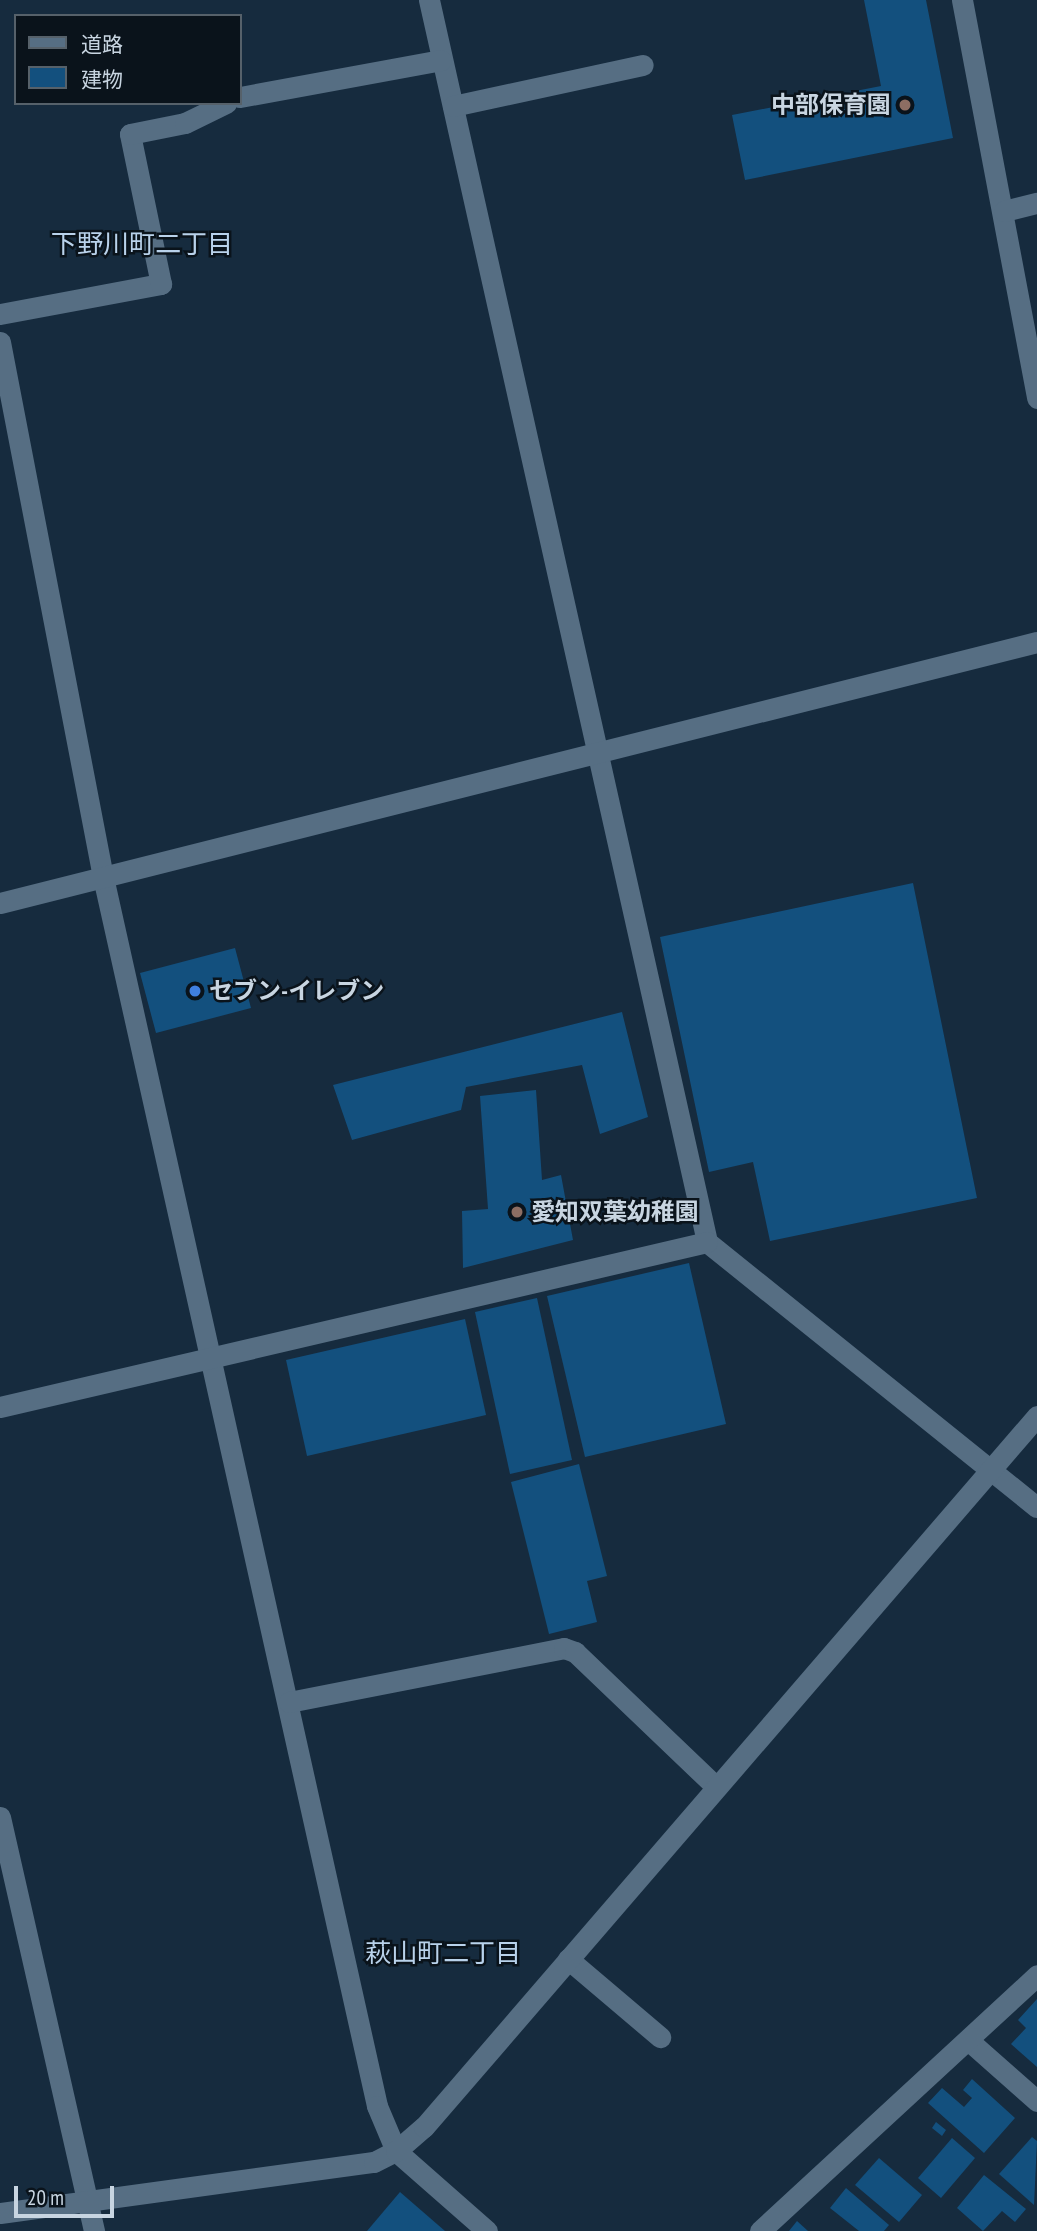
<!DOCTYPE html>
<meta charset="utf-8">
<style>
body{margin:0}
#map{position:relative;width:1037px;height:2231px;overflow:hidden;background:#162b3e;font-family:"PT Sans Narrow","Noto Sans JP",sans-serif}
div>[style]{position:absolute}
[style*='--x']{left:calc(var(--x)*1px);top:calc(var(--y)*1px);width:calc(var(--w)*1px);rotate:calc(var(--a)*1deg)}
.building>*{inset:0;background:#13507e}
.minor>*{height:21px;margin:-10.5px;padding:0 10.5px;transform-origin:10.5px;border-radius:10.5px;background:#566e83}
.dots>*{width:19px;height:19px;translate:-50% -50%;box-sizing:border-box;border:4px solid #0a131b;border-radius:50%}
span{translate:-50% -50%;white-space:nowrap;text-align:center;line-height:1.15;-webkit-text-stroke:5px #0a131b;paint-order:stroke}
.poi-label{font-size:24px;color:#c8d5e1;font-weight:700}
.right{translate:-100% -50%;text-align:right}
.left{translate:0 -50%;text-align:left}
.neighbourhood-label{font-size:26px;color:#b9d2eb}
.legend{position:absolute;left:14px;top:14px;width:228px;height:91px;box-sizing:border-box;background:#0a131b;border:2px solid #56616a;margin:0;padding:9px 12px;list-style:none;font-size:21px;color:#c8d5e1}
.legend li{display:flex;align-items:center;gap:14px;height:35px}
.legend b{width:35px;border:2px solid #56616a}
.scale{position:absolute;left:14px;top:2186px;width:100px;height:32px;box-sizing:border-box;border:4px solid #c8d5e1;border-top:0;padding-left:9px;font-size:21px;line-height:24px;white-space:nowrap;color:#c8d5e1;-webkit-text-stroke:5px #0a131b;paint-order:stroke}
</style>
<div id="map">
<div class="building">
<div style="clip-path:polygon(864px 0,926px 0,953px 138px,745px 180px,732px 115px,881px 86px)"></div>
<div style="clip-path:polygon(913px 883px,977px 1198px,770px 1241px,753px 1162px,709px 1172px,660px 937px)"></div>
<div style="clip-path:polygon(235px 948px,251px 1008px,156px 1033px,140px 973px)"></div>
<div style="clip-path:polygon(622px 1012px,648px 1117px,600px 1134px,582px 1065px,466px 1087px,461px 1110px,352px 1140px,333px 1085px)"></div>
<div style="clip-path:polygon(536px 1090px,542px 1180px,561px 1175px,573px 1240px,463px 1268px,462px 1211px,488px 1209px,480px 1096px)"></div>
<div style="clip-path:polygon(689px 1263px,726px 1424px,585px 1457px,547px 1296px)"></div>
<div style="clip-path:polygon(537px 1298px,572px 1460px,510px 1474px,475px 1312px)"></div>
<div style="clip-path:polygon(465px 1319px,486px 1415px,307px 1456px,286px 1360px)"></div>
<div style="clip-path:polygon(579px 1464px,607px 1576px,587px 1581px,597px 1622px,549px 1634px,511px 1482px)"></div>
<div style="clip-path:polygon(1037px 1999px,1037px 2067px,1011px 2044px,1026px 2028px,1018px 2020px)"></div>
<div style="clip-path:polygon(972px 2079px,1015px 2118px,984px 2153px,928px 2103px,942px 2088px,964px 2107px,972px 2098px,963px 2090px)"></div>
<div style="clip-path:polygon(936px 2122px,946px 2130px,942px 2136px,932px 2128px)"></div>
<div style="clip-path:polygon(1032px 2137px,1037px 2141px,1034px 2205px,999px 2174px)"></div>
<div style="clip-path:polygon(952px 2138px,975px 2158px,941px 2198px,918px 2178px)"></div>
<div style="clip-path:polygon(879px 2158px,922px 2195px,899px 2222px,855px 2185px)"></div>
<div style="clip-path:polygon(984px 2175px,1026px 2209px,1015px 2222px,1002px 2211px,983px 2231px,957px 2208px)"></div>
<div style="clip-path:polygon(846px 2188px,889px 2225px,884px 2231px,859px 2231px,830px 2208px)"></div>
<div style="clip-path:polygon(400px 2192px,445px 2231px,367px 2231px)"></div>
<div style="clip-path:polygon(797px 2221px,808px 2231px,789px 2231px)"></div>
</div>
<div class="minor">
<div style="--x:429;--y:0;--w:1273;--a:77.38"></div>
<div style="--x:707;--y:1242;--w:423;--a:38.8"></div>
<div style="--x:962;--y:0;--w:405;--a:79.3"></div>
<div style="--x:240;--y:97;--w:204;--a:-10.4"></div>
<div style="--x:453;--y:106;--w:194;--a:-12.2"></div>
<div style="--x:1004;--y:211;--w:34;--a:-14"></div>
<div style="--x:0;--y:314;--w:164;--a:-10.6"></div>
<div style="--x:161;--y:284;--w:153;--a:-101.7"></div>
<div style="--x:130;--y:134;--w:56;--a:-11.3"></div>
<div style="--x:185;--y:123;--w:46;--a:-26"></div>
<div style="--x:0;--y:342;--w:545;--a:79.1"></div>
<div style="--x:103;--y:877;--w:1259;--a:77.43"></div>
<div style="--x:377;--y:2106;--w:49;--a:67.1"></div>
<div style="--x:396;--y:2151;--w:121;--a:41.3"></div>
<div style="--x:0;--y:903;--w:1069;--a:-14.13"></div>
<div style="--x:0;--y:1407;--w:726;--a:-13.14"></div>
<div style="--x:289;--y:1702;--w:280;--a:-11.1"></div>
<div style="--x:564;--y:1648;--w:12;--a:20"></div>
<div style="--x:575;--y:1652;--w:194;--a:43.7"></div>
<div style="--x:0;--y:1817;--w:425;--a:77.2"></div>
<div style="--x:568;--y:1959;--w:121;--a:40.3"></div>
<div style="--x:968;--y:2040;--w:92;--a:41.5"></div>
<div style="--x:0;--y:2213;--w:377;--a:-7.8"></div>
<div style="--x:374;--y:2162;--w:25;--a:-27"></div>
<div style="--x:396;--y:2151;--w:37;--a:-41"></div>
<div style="--x:424;--y:2127;--w:939;--a:-49.23"></div>
<div style="--x:760;--y:2231;--w:377;--a:-42.7"></div>
</div>
<div class="dots">
<div style="left:905px;top:105px;background:#8d6e63"></div>
<div style="left:195px;top:991px;background:#3f7fe0"></div>
<div style="left:517px;top:1212px;background:#8d6e63"></div>
</div>
<div class="poi-label">
<span class="right" style="left:891px;top:105px">中部保育園</span>
<span class="left" style="left:209px;top:991px">セブン-イレブン</span>
<span class="left" style="left:531px;top:1212px">愛知双葉幼稚園</span>
</div>
<div class="neighbourhood-label">
<span style="left:142px;top:244px">下野川町二丁目</span>
<span style="left:443px;top:1953px">萩山町二丁目</span>
</div>
<ul class="legend">
<li><b style="height:9px;background:#566e83"></b>道路</li>
<li><b style="height:19px;background:#13507e"></b>建物</li>
</ul>
<div class="scale">20 m</div>
</div>
